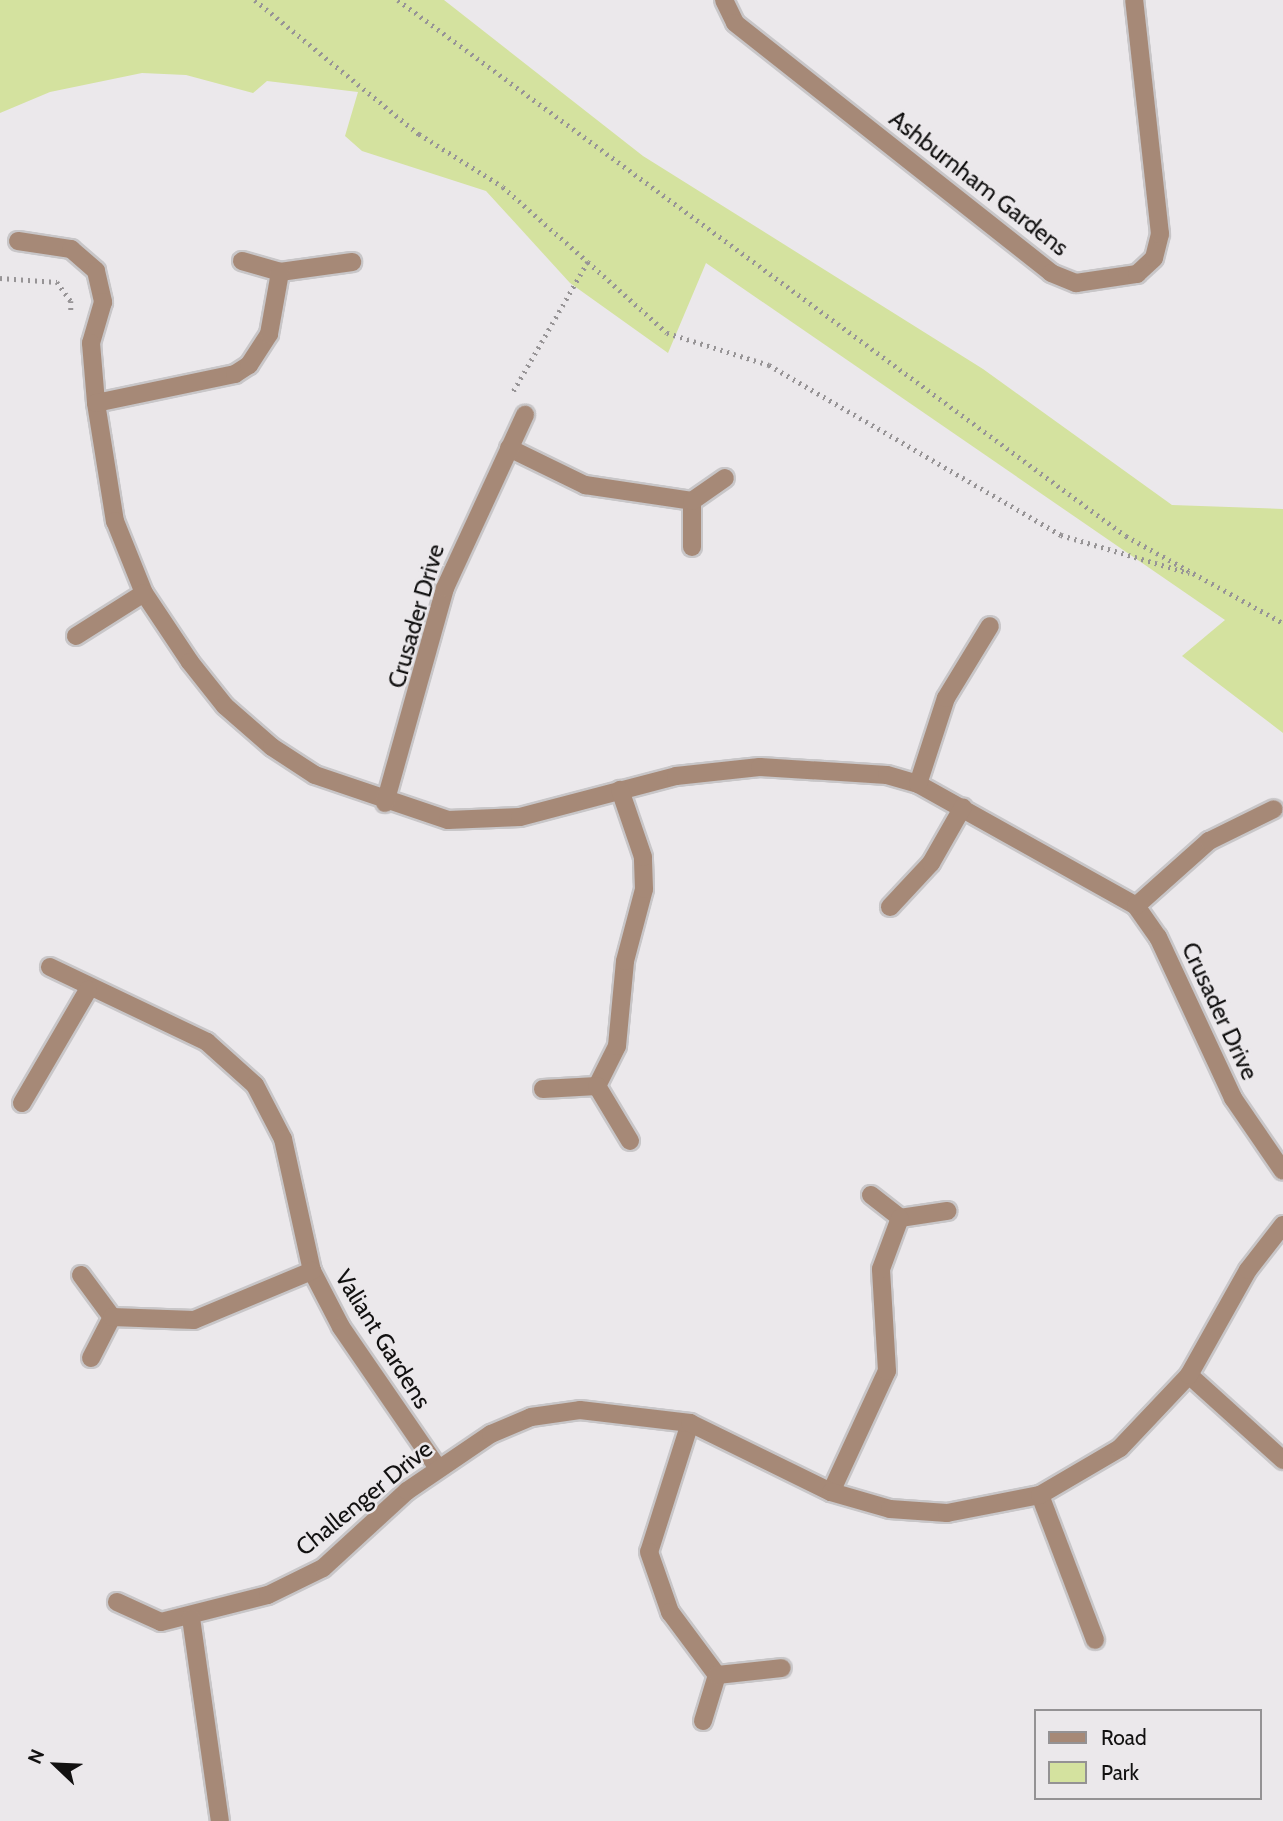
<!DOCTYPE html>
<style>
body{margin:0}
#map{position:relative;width:1283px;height:1821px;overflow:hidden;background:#ebe8eb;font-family:Cabin,sans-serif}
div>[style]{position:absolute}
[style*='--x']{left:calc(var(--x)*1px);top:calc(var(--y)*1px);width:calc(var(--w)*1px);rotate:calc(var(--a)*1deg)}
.green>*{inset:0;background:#d4e29f}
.path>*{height:4.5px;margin-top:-2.25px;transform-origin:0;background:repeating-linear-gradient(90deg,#979496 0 2px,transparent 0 7px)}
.roads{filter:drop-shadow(2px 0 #c8c6c8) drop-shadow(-2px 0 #c8c6c8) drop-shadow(0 2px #c8c6c8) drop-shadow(0 -2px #c8c6c8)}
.service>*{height:18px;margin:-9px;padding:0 9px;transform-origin:9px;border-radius:9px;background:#a68977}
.minor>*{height:18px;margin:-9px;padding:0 9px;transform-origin:9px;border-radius:9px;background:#a68977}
span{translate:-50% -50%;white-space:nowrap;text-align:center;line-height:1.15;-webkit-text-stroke:5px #ebe8eb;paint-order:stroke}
.street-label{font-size:24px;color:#121111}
.legend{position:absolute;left:1034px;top:1709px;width:228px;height:91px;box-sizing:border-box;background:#ebe8eb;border:2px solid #949294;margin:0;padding:9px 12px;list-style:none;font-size:21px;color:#121111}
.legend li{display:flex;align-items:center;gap:14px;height:35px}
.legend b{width:35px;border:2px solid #949294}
.north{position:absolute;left:21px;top:1730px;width:70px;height:70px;-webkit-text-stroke:5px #ebe8eb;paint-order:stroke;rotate:293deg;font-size:19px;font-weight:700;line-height:28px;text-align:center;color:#121111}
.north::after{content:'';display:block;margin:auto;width:24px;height:32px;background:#121111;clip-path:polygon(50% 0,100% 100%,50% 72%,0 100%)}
</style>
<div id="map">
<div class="green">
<div style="clip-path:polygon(0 0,444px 0,643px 156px,983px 369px,1172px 505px,1283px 509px,1283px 733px,1182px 656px,1225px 620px,706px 263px,668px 353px,570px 283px,486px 191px,362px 151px,345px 136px,358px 92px,267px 81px,253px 93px,186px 75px,142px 73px,50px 92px,0 113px)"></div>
</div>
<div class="path">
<div style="--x:255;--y:0;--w:212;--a:39.3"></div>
<div style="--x:419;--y:134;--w:99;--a:32.2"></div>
<div style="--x:503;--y:187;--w:113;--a:41.4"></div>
<div style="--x:588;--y:262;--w:152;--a:119.9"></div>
<div style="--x:398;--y:0;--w:904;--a:36.36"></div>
<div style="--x:1126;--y:536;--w:179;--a:29"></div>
<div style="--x:588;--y:262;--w:106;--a:41.9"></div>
<div style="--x:667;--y:333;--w:107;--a:17.4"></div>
<div style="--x:769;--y:365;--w:338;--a:30.2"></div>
<div style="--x:1061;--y:535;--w:134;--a:16.5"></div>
<div style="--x:0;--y:278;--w:57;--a:4"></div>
<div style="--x:57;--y:282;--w:24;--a:54"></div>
<div style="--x:71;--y:301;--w:13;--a:90"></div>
</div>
<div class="roads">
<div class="service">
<div style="--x:1040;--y:1495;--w:155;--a:69.2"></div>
</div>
<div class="minor">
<div style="--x:724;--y:0;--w:25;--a:64"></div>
<div style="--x:735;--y:23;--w:403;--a:38.3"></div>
<div style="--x:1051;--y:273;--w:27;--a:22"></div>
<div style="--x:1076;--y:283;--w:62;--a:-8.4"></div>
<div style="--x:1137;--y:274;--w:23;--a:-43"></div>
<div style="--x:1154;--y:258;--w:25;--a:-76"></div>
<div style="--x:1160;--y:234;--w:235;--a:-96.3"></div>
<div style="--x:18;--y:241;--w:54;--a:8.6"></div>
<div style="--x:71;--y:249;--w:33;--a:41"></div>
<div style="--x:96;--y:271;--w:32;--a:77"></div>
<div style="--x:103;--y:302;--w:43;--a:106.3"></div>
<div style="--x:91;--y:343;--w:60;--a:85.2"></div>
<div style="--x:96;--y:403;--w:120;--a:80.9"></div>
<div style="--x:115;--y:521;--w:78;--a:68.1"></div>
<div style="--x:144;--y:593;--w:83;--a:56.3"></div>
<div style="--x:190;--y:662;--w:56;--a:51.5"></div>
<div style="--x:225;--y:706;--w:62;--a:41.1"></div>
<div style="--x:272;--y:747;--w:51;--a:33.1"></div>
<div style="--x:315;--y:775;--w:140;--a:18.7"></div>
<div style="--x:448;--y:820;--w:72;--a:-2.4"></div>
<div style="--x:520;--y:817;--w:161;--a:-14.7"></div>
<div style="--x:676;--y:776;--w:84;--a:-6.1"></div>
<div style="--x:760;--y:767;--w:127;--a:3.6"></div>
<div style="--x:887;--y:775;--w:32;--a:16"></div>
<div style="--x:918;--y:784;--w:250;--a:29.2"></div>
<div style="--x:1136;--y:906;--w:38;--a:55"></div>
<div style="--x:1158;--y:937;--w:178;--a:65"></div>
<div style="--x:1233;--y:1098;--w:88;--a:55.6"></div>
<div style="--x:242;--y:261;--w:40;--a:16"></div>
<div style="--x:280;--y:272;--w:73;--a:-7.9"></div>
<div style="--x:96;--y:403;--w:142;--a:-11.8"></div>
<div style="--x:235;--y:374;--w:17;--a:-33"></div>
<div style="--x:249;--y:365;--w:37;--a:-57"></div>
<div style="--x:269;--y:334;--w:63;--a:-79.9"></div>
<div style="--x:509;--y:448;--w:85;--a:26"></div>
<div style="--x:585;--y:485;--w:108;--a:8.5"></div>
<div style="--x:692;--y:547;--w:46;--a:-90"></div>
<div style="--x:692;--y:501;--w:40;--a:-34.9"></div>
<div style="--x:76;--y:636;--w:80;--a:-32.3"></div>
<div style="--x:918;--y:784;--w:90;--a:-72"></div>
<div style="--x:946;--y:698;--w:84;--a:-58.6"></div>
<div style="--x:385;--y:803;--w:223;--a:-74.4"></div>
<div style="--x:445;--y:588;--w:191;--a:-65.2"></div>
<div style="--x:1136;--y:906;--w:98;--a:-41.7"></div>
<div style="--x:1209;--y:841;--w:72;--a:-26.2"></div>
<div style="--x:890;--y:907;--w:60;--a:-47"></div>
<div style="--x:931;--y:863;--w:64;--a:-60.3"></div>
<div style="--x:50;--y:967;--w:174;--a:25.5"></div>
<div style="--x:207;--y:1042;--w:64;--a:41.9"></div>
<div style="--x:255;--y:1085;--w:61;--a:62.6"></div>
<div style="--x:283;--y:1139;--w:135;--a:77.6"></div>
<div style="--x:312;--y:1271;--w:63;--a:62.6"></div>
<div style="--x:341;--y:1327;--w:171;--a:55.5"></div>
<div style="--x:597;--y:1086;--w:45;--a:-63.4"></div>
<div style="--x:617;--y:1046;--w:85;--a:-84.6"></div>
<div style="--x:625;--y:961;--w:74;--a:-75.2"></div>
<div style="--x:644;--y:889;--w:32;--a:-92"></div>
<div style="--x:643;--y:857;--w:71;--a:-108.9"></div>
<div style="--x:543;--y:1089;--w:54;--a:-3.2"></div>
<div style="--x:597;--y:1086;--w:64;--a:59"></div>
<div style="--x:22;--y:1103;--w:131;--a:-59.7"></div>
<div style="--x:871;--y:1195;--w:37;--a:38"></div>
<div style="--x:900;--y:1218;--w:48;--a:-8.5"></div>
<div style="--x:81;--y:1275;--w:52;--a:53.6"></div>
<div style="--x:112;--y:1317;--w:46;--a:117.1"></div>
<div style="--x:112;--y:1317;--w:82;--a:2.1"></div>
<div style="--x:194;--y:1320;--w:128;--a:-22.6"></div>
<div style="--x:1189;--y:1375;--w:127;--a:42.1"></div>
<div style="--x:690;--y:1423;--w:135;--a:107.6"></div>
<div style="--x:649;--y:1552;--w:64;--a:70.7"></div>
<div style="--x:670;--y:1612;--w:79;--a:53.3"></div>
<div style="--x:831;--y:1492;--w:133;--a:-65.2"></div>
<div style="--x:887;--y:1371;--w:102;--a:-93.4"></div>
<div style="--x:881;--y:1269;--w:54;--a:-69.6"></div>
<div style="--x:117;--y:1602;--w:48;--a:24.4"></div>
<div style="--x:161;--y:1622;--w:110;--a:-14.2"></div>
<div style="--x:268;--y:1595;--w:61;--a:-26.1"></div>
<div style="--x:323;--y:1568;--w:114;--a:-42.5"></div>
<div style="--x:407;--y:1491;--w:102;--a:-34.2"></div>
<div style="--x:491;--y:1434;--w:43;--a:-23"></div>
<div style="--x:531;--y:1417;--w:49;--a:-8.1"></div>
<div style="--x:580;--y:1410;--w:111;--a:6.7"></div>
<div style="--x:690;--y:1423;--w:157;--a:26.1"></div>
<div style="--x:831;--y:1492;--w:61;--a:16.1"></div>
<div style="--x:890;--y:1509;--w:57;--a:4"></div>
<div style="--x:947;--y:1513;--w:95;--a:-11"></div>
<div style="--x:1040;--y:1495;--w:93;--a:-30.4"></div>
<div style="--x:1120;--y:1448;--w:100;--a:-46.6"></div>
<div style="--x:1189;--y:1375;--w:120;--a:-60.7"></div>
<div style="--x:1248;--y:1270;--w:57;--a:-52.1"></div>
<div style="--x:191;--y:1618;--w:205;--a:81.9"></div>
<div style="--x:703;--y:1721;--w:48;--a:-73.1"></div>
<div style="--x:717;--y:1675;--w:65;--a:-6.1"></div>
</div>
</div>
<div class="street-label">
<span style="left:979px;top:183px;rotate:38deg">Ashburnham Gardens</span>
<span style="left:416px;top:616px;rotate:-74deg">Crusader Drive</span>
<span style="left:1220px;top:1011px;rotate:65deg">Crusader Drive</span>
<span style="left:383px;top:1339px;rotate:58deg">Valiant Gardens</span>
<span style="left:364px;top:1498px;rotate:-39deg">Challenger Drive</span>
</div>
<ul class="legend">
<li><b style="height:9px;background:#a68977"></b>Road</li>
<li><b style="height:19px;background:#d4e29f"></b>Park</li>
</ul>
<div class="north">N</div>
</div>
